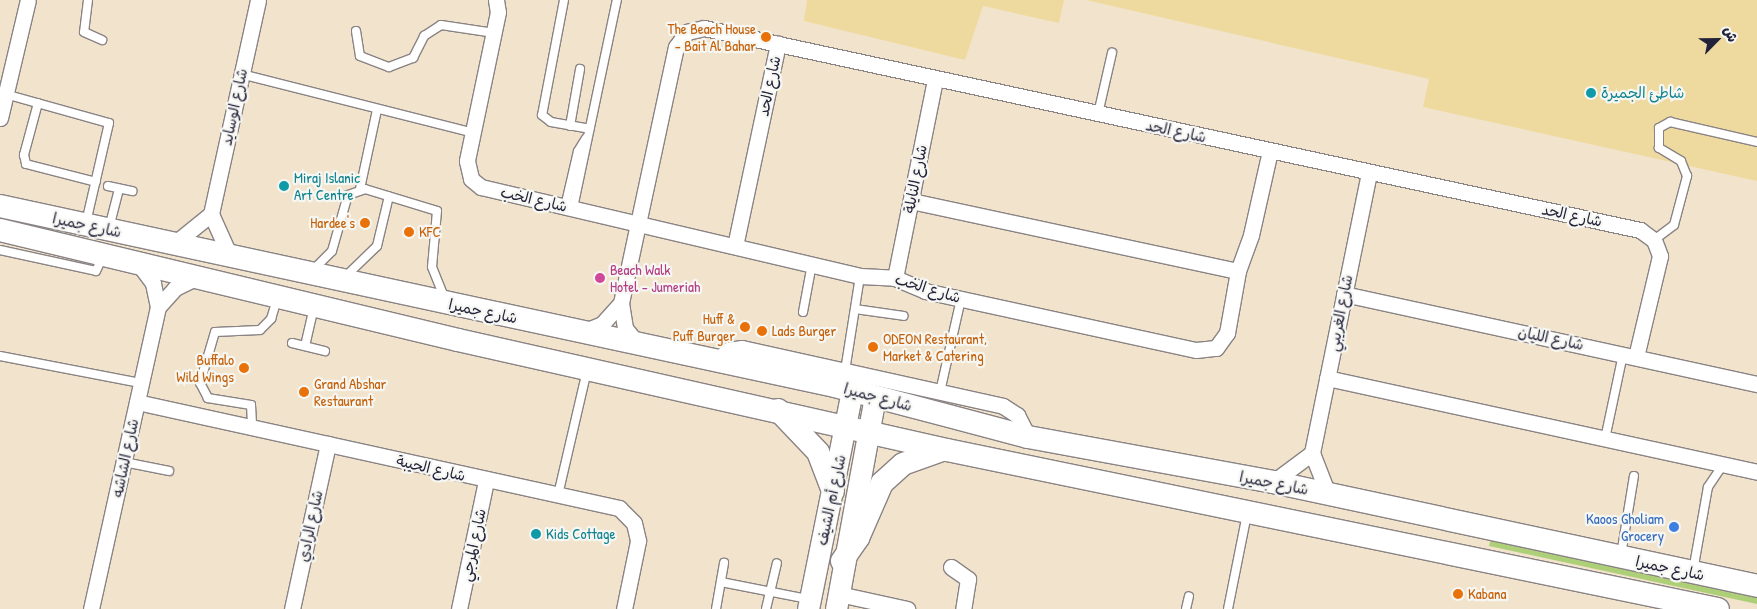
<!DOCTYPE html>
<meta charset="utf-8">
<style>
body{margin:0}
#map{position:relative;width:1757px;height:609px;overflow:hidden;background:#f2e4cc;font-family:"Patrick Hand","Playpen Sans Arabic",sans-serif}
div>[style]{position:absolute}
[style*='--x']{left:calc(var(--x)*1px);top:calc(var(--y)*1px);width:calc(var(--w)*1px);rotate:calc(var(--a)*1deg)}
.green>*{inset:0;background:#adcf77}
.sand>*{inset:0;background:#eeda9e}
.roads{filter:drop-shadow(1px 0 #8a8384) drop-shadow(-1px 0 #8a8384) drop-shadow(0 1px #8a8384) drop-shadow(0 -1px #8a8384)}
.lane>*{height:8px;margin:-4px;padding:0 4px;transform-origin:4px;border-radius:4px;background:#fff}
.street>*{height:15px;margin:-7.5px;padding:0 7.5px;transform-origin:7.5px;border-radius:7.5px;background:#fff}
.secondary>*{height:21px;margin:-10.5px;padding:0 10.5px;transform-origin:10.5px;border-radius:10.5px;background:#fff}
.primary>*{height:22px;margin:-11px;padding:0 11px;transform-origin:11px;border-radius:11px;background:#fff}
.dots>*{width:14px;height:14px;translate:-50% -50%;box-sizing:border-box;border:2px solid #f6f6f2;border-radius:50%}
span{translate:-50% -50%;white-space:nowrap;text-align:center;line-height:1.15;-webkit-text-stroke:4.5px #f6f6f2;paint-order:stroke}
.food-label{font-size:15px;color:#c56008}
.right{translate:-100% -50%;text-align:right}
.left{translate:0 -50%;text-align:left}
.street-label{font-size:15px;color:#22223b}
.culture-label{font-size:15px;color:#0d838f}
.hotel-label{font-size:15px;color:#b23c85}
.shop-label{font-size:15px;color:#366cbe}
.north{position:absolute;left:1692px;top:15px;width:50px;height:50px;-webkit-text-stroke:4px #f6f6f2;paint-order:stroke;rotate:67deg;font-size:14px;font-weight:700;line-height:20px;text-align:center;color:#22223b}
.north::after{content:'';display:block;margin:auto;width:18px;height:22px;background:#22223b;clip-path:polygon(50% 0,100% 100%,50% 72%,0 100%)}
</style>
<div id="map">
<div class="green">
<div style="clip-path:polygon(1491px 538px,1757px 596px,1757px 604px,1489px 546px)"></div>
</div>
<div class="sand">
<div style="clip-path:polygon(807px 0,1064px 0,1059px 23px,983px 6px,965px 60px,804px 21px)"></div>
<div style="clip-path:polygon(1086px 0,1757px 0,1757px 181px,1423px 107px,1429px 79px)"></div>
</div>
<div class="roads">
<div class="lane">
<div style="--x:88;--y:0;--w:32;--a:97"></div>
<div style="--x:84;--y:32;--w:20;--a:24"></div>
<div style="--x:564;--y:0;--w:117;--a:100.8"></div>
<div style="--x:542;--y:115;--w:11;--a:38"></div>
<div style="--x:551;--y:122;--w:39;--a:10"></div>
<div style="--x:356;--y:31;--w:25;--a:81"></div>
<div style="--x:360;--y:56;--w:31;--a:21"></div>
<div style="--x:389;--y:67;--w:26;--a:-21"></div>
<div style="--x:413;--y:58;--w:25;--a:-63"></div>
<div style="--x:424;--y:36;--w:20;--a:-33"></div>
<div style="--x:441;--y:25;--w:54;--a:8.6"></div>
<div style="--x:241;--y:74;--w:240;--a:14.2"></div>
<div style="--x:5;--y:94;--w:108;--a:15.6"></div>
<div style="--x:109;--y:123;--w:103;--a:103"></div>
<div style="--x:38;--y:103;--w:54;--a:105.1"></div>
<div style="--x:24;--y:155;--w:9;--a:77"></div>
<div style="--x:26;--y:164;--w:72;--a:14.4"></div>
<div style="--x:1098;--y:114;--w:63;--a:-77.1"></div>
<div style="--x:570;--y:126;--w:58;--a:-80"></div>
<div style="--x:108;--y:186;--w:25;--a:12"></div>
<div style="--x:360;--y:189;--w:81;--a:-77.9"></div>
<div style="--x:565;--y:207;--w:57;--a:-76.9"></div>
<div style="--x:578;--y:151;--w:15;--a:-58"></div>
<div style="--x:573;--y:208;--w:213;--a:-78.1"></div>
<div style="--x:109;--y:228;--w:40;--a:-75.6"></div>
<div style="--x:1654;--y:240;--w:25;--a:-37"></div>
<div style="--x:1674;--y:225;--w:51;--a:-75.1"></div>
<div style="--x:1687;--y:176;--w:16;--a:-112"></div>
<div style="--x:1681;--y:161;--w:26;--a:-149"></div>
<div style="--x:1659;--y:148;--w:20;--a:-90"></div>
<div style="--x:1659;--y:128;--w:13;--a:-29"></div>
<div style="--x:1670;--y:122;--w:89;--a:12.9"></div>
<div style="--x:0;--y:250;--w:98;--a:12.3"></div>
<div style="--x:96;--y:271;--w:17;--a:-65"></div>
<div style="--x:314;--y:269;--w:25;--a:-45"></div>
<div style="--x:332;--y:251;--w:58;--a:-74.1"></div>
<div style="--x:348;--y:195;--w:18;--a:-19"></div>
<div style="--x:365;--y:189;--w:75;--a:17"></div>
<div style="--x:437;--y:211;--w:56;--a:95.1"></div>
<div style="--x:432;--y:267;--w:32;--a:68"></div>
<div style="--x:346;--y:276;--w:43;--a:-44.1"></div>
<div style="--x:377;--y:246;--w:51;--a:-76.5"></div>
<div style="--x:855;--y:309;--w:49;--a:8.1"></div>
<div style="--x:803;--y:312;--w:49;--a:-79.4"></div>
<div style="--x:292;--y:343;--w:34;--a:14"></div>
<div style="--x:305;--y:346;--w:39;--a:-77"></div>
<div style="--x:0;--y:356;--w:143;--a:10.9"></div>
<div style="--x:845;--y:371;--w:96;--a:-81"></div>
<div style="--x:940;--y:392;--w:95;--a:-77.3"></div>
<div style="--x:252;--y:424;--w:19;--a:-93"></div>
<div style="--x:251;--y:405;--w:44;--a:-170.8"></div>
<div style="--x:208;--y:398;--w:17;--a:-118"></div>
<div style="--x:200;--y:383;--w:53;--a:-73.6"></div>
<div style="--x:215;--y:332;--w:45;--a:-2.5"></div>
<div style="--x:260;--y:330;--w:16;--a:-45"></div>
<div style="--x:271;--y:319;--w:21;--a:-73"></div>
<div style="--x:1605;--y:439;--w:87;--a:-78"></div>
<div style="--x:124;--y:462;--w:46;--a:11.3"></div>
<div style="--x:558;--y:495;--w:128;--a:-76.9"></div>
<div style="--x:1621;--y:555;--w:80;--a:-80.7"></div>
<div style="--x:1693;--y:571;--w:85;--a:-79.9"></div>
<div style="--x:1708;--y:487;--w:27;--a:-56"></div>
<div style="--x:721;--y:582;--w:89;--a:11.1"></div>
<div style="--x:716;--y:609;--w:47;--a:-80.1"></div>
<div style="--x:766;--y:609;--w:47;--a:-76.6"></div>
<div style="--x:1186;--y:609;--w:13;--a:-77"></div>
<div style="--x:1228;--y:609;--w:97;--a:-78.7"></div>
</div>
<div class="street">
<div style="--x:496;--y:0;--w:12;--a:81"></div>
<div style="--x:498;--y:12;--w:152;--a:101.8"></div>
<div style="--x:467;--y:161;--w:18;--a:77"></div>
<div style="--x:471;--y:179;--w:13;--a:39"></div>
<div style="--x:481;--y:187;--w:389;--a:13.2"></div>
<div style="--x:860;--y:276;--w:35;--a:3"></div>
<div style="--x:895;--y:278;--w:33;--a:23"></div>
<div style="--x:925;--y:291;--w:277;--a:12.3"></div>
<div style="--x:1196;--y:350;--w:20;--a:-6"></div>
<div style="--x:1216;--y:348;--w:19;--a:-54"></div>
<div style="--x:1227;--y:333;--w:63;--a:-79.9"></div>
<div style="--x:1238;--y:271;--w:38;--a:-70"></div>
<div style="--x:1251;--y:235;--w:86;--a:-77.3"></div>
<div style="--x:0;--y:118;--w:121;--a:-76.7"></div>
<div style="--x:911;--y:201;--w:334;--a:12.1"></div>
<div style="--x:175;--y:243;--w:46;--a:-38.9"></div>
<div style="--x:735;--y:246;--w:207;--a:-78"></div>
<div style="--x:229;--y:254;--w:44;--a:-114.2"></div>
<div style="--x:211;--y:214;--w:219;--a:-77.6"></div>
<div style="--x:895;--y:278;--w:202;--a:-78.6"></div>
<div style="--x:1344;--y:294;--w:423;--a:12.3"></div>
<div style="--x:158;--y:307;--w:25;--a:-48"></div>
<div style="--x:175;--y:288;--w:25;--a:-26"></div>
<div style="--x:585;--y:331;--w:18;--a:-22"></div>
<div style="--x:602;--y:324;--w:28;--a:-48"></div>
<div style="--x:637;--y:343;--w:19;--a:-129"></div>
<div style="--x:625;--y:328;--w:25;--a:-99"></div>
<div style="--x:621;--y:303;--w:262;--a:-77.9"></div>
<div style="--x:676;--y:47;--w:19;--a:-54"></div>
<div style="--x:687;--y:32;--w:17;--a:-13"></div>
<div style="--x:704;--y:28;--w:958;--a:12.18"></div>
<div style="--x:1640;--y:230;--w:17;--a:36"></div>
<div style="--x:1654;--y:240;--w:17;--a:69"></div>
<div style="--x:1660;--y:256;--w:104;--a:103.4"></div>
<div style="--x:717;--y:360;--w:15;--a:-42"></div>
<div style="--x:728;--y:350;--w:14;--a:-8"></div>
<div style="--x:742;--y:348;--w:267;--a:12.5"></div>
<div style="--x:1003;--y:406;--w:17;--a:33"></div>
<div style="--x:1017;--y:415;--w:25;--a:63"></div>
<div style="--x:1327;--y:378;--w:440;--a:12.3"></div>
<div style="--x:137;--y:402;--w:494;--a:12.4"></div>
<div style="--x:619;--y:508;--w:21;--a:45"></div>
<div style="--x:634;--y:523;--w:18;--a:77"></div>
<div style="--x:638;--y:541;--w:69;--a:101.6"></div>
<div style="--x:1273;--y:482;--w:49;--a:-36.6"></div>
<div style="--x:1328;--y:494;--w:44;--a:-111.3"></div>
<div style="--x:1312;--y:453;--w:286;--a:-78.5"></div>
<div style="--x:951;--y:567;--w:21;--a:35"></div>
<div style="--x:968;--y:579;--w:30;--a:99"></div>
<div style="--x:839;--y:594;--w:70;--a:12.4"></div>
<div style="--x:91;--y:609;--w:309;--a:-77.5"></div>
<div style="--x:158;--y:307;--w:25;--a:-102"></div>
<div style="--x:153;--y:283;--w:26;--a:-127"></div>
<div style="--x:292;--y:609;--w:169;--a:-77.7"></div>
<div style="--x:459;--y:609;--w:131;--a:-78.1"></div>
</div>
<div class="secondary">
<div style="--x:808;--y:609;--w:222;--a:-78.6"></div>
<div style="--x:836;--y:609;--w:216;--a:-79.6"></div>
</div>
<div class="primary">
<div style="--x:0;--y:206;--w:854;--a:12.17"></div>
<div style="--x:835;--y:386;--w:200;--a:14.8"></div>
<div style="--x:1028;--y:437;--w:249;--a:10.4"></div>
<div style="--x:1273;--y:482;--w:495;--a:12.1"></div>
<div style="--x:0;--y:230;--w:471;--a:13.5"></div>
<div style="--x:458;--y:340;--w:501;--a:12.68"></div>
<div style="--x:947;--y:450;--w:787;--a:11.65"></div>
<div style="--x:778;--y:410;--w:58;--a:46.4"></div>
<div style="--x:818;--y:452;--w:42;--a:69"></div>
<div style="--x:842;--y:561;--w:28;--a:-55"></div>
<div style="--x:858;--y:538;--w:60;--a:-66.4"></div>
<div style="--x:882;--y:483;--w:28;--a:-42"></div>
<div style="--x:903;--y:464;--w:41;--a:-19.7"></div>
</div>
</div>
<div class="dots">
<div style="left:766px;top:37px;background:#e8710a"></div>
<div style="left:1591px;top:93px;background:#0f9aa8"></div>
<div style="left:284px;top:186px;background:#0f9aa8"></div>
<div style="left:365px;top:223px;background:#e8710a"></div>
<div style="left:409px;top:232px;background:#e8710a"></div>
<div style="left:600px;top:278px;background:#d1479c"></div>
<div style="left:745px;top:327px;background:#e8710a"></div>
<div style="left:762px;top:331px;background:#e8710a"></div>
<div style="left:873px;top:347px;background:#e8710a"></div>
<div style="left:244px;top:368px;background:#e8710a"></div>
<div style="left:304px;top:392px;background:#e8710a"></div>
<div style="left:1674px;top:527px;background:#3f7fe0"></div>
<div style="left:536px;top:534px;background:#0f9aa8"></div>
<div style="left:1458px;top:594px;background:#e8710a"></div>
</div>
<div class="food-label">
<span class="right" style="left:756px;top:37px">The Beach House<br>- Bait Al Bahar</span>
<span class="right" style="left:355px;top:223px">Hardee's</span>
<span class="left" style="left:419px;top:232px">KFC</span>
<span class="right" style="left:735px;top:327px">Huff &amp;<br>Puff Burger</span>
<span class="left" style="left:772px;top:331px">Lads Burger</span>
<span class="left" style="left:883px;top:347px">ODEON Restaurant,<br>Market &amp; Catering</span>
<span class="right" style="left:234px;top:368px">Buffalo<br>Wild Wings</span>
<span class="left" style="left:314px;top:392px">Grand Abshar<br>Restaurant</span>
<span class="left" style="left:1468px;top:594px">Kabana</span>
</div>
<div class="street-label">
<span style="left:769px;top:86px;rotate:-78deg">شارع الحد</span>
<span style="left:234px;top:107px;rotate:-78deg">شارع الوسايد</span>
<span style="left:1176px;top:131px;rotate:12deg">شارع الحد</span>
<span style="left:915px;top:179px;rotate:-79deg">شارع النايلة</span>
<span style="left:534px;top:199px;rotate:13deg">شارع الخب</span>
<span style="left:1572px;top:215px;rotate:12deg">شارع الحد</span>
<span style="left:87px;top:225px;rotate:12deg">شارع جميرا</span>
<span style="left:928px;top:288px;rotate:17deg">شارع الخب</span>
<span style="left:483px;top:311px;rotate:12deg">شارع جميرا</span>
<span style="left:1340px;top:313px;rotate:-79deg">شارع الغريبي</span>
<span style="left:1551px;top:338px;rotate:12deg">شارع الليان</span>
<span style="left:878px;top:397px;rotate:15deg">شارع جميرا</span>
<span style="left:125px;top:458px;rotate:-78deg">شارع الشاشه</span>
<span style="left:431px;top:468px;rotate:13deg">شارع الحيبة</span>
<span style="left:1274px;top:483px;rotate:11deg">شارع جميرا</span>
<span style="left:831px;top:500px;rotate:-78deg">شارع أم الشيف</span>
<span style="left:310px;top:526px;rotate:-78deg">شارع الرادي</span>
<span style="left:473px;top:545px;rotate:-78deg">شارع المرجي</span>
<span style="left:1670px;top:568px;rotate:12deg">شارع جميرا</span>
</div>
<div class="culture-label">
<span class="left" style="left:1601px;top:93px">شاطئ الجميرة</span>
<span class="left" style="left:294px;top:186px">Miraj Islanic<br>Art Centre</span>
<span class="left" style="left:546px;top:534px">Kids Cottage</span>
</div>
<div class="hotel-label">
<span class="left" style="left:610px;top:278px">Beach Walk<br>Hotel - Jumeriah</span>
</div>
<div class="shop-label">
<span class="right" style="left:1664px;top:527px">Kaoos Gholiam<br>Grocery</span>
</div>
<div class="north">ش</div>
</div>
